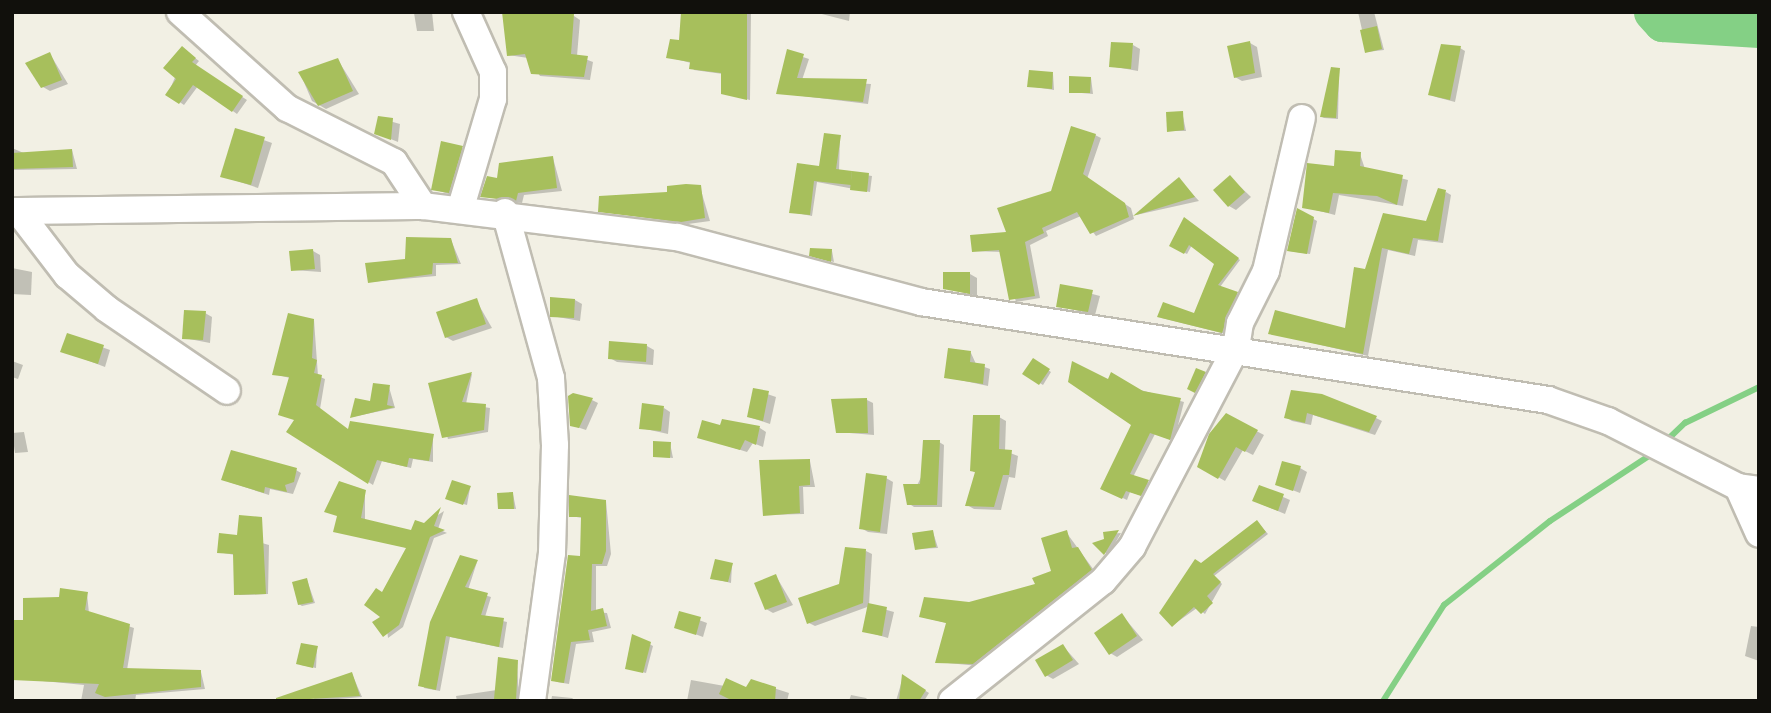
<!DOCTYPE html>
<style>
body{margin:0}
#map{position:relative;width:1771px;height:713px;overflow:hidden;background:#f2f0e4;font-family:"Libre Baskerville",serif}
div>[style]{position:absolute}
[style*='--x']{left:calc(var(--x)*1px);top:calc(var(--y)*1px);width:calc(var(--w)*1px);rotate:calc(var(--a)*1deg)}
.shadow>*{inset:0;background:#0003}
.stream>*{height:6px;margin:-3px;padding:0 3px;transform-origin:3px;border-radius:3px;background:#84d085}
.river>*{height:37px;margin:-18.5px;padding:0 18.5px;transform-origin:18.5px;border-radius:18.5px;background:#84d085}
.building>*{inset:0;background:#a7bf5c}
.roads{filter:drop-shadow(2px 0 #c0bdb2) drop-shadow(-2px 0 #c0bdb2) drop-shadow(0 2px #c0bdb2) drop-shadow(0 -2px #c0bdb2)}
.minor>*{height:26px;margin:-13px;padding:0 13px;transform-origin:13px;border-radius:13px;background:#fff}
span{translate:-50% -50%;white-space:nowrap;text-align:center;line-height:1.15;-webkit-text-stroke:6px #fffdf4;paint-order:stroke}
.frame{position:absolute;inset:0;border:14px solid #11100c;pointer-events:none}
</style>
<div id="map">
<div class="shadow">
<div style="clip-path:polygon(432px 12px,434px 31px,417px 31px,414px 13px)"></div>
<div style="clip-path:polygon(683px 12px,751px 12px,750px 100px,723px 93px,723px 74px,694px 70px,691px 63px,668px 57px,680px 43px)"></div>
<div style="clip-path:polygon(814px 12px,850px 12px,849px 21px)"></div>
<div style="clip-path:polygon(1358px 12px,1374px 12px,1384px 50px,1367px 52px)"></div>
<div style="clip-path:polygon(574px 16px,580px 20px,577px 56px,593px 62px,590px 80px,540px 76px,528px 58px,508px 55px)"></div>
<div style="clip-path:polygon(1250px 43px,1257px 47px,1262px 77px,1242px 81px,1235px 77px)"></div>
<div style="clip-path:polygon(1133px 45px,1140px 49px,1138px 71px,1110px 66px)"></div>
<div style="clip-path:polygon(1460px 48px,1465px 51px,1455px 102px,1436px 97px,1430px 94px)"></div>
<div style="clip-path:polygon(186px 51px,199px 61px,195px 66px,247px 100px,237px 114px,198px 86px,184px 105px,168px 94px)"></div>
<div style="clip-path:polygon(788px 52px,809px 59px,802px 80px,871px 84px,868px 104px,778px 93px)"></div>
<div style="clip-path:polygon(50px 54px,68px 84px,50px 91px,43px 87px)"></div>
<div style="clip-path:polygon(338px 60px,359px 94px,326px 109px,312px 101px,300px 73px)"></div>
<div style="clip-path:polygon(1339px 70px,1338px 119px,1324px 118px,1322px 117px)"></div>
<div style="clip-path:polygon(1053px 74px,1054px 90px,1029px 86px)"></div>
<div style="clip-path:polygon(1091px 78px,1093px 94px,1070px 92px)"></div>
<div style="clip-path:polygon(1182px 112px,1186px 131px,1169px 131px)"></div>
<div style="clip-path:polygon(379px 118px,400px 124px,398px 142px,376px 133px)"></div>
<div style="clip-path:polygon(236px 130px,272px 143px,258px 188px,222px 176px)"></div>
<div style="clip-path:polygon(1095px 135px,1101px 138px,1087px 179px,1131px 208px,1134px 219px,1096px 236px,1081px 216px,1046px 231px,1048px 236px,1030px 245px,1040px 298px,1016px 302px,1002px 252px,973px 251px,1009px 233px,1052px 192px)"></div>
<div style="clip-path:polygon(840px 137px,839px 171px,872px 176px,870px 192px,817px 182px,812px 216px,791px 212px)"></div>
<div style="clip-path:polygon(12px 148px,26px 154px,72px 150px,77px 169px,12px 170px)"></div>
<div style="clip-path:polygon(462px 148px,468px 152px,455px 196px,433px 189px)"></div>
<div style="clip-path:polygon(1360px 154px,1365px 169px,1408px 180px,1403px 206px,1339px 195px,1335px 215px,1304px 207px,1336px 168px)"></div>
<div style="clip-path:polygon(553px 158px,562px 191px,524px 195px,522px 203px,482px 196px,498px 180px)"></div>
<div style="clip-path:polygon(1230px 177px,1251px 197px,1236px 210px,1229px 206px)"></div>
<div style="clip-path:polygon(1179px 179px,1199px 201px,1136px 215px)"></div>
<div style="clip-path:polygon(700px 187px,710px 221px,688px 224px,600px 211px)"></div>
<div style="clip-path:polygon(1446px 192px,1451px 195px,1443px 243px,1418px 240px,1415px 256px,1388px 250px,1368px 356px,1270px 333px,1346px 330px,1384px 215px,1427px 223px)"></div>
<div style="clip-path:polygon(1298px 210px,1317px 221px,1310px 254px,1289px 251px)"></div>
<div style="clip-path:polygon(1185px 219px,1240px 260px,1220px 287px,1240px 295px,1226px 334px,1162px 318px,1194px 315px,1216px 263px,1192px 245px,1187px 254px,1171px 246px)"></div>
<div style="clip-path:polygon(451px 240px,461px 264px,436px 265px,436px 276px,370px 282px)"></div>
<div style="clip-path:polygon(812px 250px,832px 251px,834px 262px,814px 257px)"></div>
<div style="clip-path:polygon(313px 251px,320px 255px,321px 272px,293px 270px)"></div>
<div style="clip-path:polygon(12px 268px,32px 272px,31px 295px,12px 294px)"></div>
<div style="clip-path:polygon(970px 274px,977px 278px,977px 296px,945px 288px)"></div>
<div style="clip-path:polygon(1062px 286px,1100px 296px,1095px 315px,1058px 306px)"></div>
<div style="clip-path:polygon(476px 300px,492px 328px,453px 341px,446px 337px)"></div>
<div style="clip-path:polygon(575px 300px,582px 304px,580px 321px,552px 316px)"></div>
<div style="clip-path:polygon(205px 313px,212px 317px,210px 343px,184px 338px)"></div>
<div style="clip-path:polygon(314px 320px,318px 376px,325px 379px,320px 409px,349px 431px,433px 436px,433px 462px,413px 459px,411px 468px,382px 461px,373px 485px,289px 431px,296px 420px,290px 378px,274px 374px)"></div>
<div style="clip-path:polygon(68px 335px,110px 350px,105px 367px,63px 351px)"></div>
<div style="clip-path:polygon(611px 343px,647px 346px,654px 350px,653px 365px,617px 362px,610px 358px)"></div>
<div style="clip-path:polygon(950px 350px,971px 353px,976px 364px,990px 369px,988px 386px,946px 377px)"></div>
<div style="clip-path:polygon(1033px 360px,1051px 372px,1043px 385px,1025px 374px)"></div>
<div style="clip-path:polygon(12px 361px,23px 365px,18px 379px,12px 377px)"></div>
<div style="clip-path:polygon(472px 374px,466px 404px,490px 408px,488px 432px,448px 439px,430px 384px)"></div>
<div style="clip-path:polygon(1205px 374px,1212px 377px,1202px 395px,1189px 389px)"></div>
<div style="clip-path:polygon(1108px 381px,1184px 402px,1174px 441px,1155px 434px,1133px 477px,1152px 484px,1146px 497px,1130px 492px,1127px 500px,1102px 488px,1134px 425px)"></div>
<div style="clip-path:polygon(389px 387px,395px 408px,352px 417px,372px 403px)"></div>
<div style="clip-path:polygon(755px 390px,776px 397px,770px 424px,749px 417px)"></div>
<div style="clip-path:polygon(1293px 392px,1376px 418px,1382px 421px,1375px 435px,1313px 415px,1311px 425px,1292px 421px,1286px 417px)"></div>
<div style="clip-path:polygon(592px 400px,598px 403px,586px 430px,571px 425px)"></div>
<div style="clip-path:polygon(867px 400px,873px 403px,874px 435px,837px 432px)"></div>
<div style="clip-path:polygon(664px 408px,670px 412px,668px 434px,641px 428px)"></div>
<div style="clip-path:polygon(1226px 415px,1264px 435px,1253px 455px,1243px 450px,1225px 481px,1199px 466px)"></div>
<div style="clip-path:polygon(999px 417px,1006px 421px,1005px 451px,1018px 456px,1015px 478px,1009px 477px,1001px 510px,974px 509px,967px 505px,976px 473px,971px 470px)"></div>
<div style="clip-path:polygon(721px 427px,760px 428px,766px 432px,763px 447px,753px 443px,747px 452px,699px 437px)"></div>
<div style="clip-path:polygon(24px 432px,28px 452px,15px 453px,12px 433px)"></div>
<div style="clip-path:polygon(939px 442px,944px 445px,942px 507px,914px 507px,908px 503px)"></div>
<div style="clip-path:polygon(670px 443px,673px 458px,654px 456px)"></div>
<div style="clip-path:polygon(810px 461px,815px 487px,803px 487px,804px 514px,764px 515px)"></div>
<div style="clip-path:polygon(1300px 468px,1307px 472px,1300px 493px,1277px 484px)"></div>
<div style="clip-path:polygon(296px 470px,301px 473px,293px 494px,270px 489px,269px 495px,229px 482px)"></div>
<div style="clip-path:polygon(886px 478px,893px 482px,887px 534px,868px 532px,861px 528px)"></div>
<div style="clip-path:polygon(1260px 487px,1290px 500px,1285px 514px,1261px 504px)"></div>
<div style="clip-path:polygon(470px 488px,467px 505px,450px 500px)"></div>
<div style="clip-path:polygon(365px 491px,365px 521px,412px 532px,444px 511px,438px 529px,447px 533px,434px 538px,403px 627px,388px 638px,383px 594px,408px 548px,335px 531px)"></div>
<div style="clip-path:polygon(513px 494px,516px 509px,500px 508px)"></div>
<div style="clip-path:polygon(606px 501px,611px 554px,607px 566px,596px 566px,596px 612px,607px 613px,611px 628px,592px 632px,594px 642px,576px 644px,569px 684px,557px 682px,553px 680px,582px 558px,582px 518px,571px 516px)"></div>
<div style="clip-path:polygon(261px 519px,262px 543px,269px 545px,268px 594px,239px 595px,235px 555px,218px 552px)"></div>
<div style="clip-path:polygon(1257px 522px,1268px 534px,1214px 576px,1222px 584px,1205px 614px,1197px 608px,1173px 625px,1202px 565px)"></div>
<div style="clip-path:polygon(933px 532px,938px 548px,916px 549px)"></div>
<div style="clip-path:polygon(1066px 532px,1096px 573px,979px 666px,937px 662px,947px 623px,926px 618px,1037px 585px,1053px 572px)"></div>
<div style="clip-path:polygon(1121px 533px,1108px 555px,1095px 543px,1106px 540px,1105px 534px)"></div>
<div style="clip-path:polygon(866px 551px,872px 554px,869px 605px,894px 612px,888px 638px,864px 631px,870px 606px,815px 626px,809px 623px)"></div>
<div style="clip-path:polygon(477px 562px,468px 590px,491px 597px,485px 617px,507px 622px,503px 648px,450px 637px,440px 691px,424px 688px,432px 623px)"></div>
<div style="clip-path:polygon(732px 565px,731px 583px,715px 579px)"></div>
<div style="clip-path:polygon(776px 576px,793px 605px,773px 613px,766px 609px)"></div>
<div style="clip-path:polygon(307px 580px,315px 603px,302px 606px,299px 604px)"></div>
<div style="clip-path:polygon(87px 594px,89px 613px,134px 628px,127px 670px,201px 672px,205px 689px,136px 695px,135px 701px,81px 701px,84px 685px,22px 679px,60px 599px)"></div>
<div style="clip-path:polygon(680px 613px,707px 623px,703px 637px,676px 627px)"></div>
<div style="clip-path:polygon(1122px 615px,1143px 640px,1117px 657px,1110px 653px)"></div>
<div style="clip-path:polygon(1751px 626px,1759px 627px,1759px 661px,1745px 656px)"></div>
<div style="clip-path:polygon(634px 636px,653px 646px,646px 673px,630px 669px)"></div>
<div style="clip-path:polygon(1063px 646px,1079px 664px,1053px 679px,1046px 675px)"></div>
<div style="clip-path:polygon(317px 648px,316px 668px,301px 665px)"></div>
<div style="clip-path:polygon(517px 661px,519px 701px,457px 701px,456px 696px,497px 690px)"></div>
<div style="clip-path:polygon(352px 674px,362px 697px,315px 701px,311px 688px)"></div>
<div style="clip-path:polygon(903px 677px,929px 693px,924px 701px,896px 701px)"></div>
<div style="clip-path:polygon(691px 680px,747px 690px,752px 681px,789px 693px,787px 701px,687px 701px)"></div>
<div style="clip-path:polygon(851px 695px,866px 698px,869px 701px,849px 701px)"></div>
<div style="clip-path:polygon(552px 696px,572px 698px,576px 701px,551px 701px)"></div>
</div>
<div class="stream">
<div style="--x:1665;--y:442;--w:28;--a:-44"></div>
<div style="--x:1685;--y:423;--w:82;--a:-25.9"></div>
<div style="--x:1383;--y:701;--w:114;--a:-57.6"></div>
<div style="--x:1444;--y:605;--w:135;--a:-38.4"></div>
<div style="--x:1550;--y:521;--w:126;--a:-33.3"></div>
</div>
<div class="river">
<div style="--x:1652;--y:12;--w:15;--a:48"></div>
<div style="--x:1662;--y:23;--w:97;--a:3.5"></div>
</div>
<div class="building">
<div style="clip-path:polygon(502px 12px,574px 14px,571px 54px,588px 56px,584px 77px,531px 74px,525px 54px,507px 56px)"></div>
<div style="clip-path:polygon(681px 12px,747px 12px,747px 100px,721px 94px,721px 73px,689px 69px,690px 62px,666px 58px,670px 39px,679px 40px)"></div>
<div style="clip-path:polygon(1377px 26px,1382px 49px,1365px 53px,1360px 30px)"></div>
<div style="clip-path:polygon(1250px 41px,1255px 73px,1234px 78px,1227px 46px)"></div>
<div style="clip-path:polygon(1111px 42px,1133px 43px,1131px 69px,1109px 67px)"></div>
<div style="clip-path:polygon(1441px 44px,1461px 46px,1450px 100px,1428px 95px)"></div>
<div style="clip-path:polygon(182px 46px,196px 58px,192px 62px,243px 96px,232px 112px,193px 85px,179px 104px,165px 95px,176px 79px,163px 68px)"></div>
<div style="clip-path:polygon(787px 49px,804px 54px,797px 78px,867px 79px,863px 102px,776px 94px)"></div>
<div style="clip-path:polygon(50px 52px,62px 80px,41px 88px,25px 63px)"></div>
<div style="clip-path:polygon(338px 58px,353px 91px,318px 106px,298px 72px)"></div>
<div style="clip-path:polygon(1331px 67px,1340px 68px,1336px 118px,1320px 117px)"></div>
<div style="clip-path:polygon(1029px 70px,1053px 72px,1052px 89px,1027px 87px)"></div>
<div style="clip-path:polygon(1069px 76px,1091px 77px,1090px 93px,1069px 93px)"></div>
<div style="clip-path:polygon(1183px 111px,1184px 130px,1167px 132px,1166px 112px)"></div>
<div style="clip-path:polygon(378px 116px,393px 118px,391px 140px,374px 134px)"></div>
<div style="clip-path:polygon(1071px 126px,1096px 134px,1083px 174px,1125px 203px,1129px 217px,1090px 234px,1077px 212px,1042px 228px,1044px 233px,1025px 242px,1035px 296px,1009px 300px,999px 250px,972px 252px,970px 235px,1006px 232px,997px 208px,1051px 191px)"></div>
<div style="clip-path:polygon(235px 128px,265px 137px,251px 185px,220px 177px)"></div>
<div style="clip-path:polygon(824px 133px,841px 135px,836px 169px,852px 171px,851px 185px,814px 181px,810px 215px,789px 213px,797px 163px,819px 166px)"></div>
<div style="clip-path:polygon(441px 141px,463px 146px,449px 193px,431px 190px)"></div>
<div style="clip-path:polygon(72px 149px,73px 167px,12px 169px,12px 153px)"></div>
<div style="clip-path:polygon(1335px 150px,1361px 152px,1360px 166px,1403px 175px,1397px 205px,1377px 196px,1333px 193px,1329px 213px,1302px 208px,1307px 163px,1334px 166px)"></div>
<div style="clip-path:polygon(553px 156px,557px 188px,518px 193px,516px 201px,480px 197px,487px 176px,497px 178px,499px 163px)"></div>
<div style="clip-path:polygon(852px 171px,869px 173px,867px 192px,850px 190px)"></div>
<div style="clip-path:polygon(1230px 175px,1245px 192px,1228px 207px,1213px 190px)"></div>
<div style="clip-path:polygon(1179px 177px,1195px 197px,1133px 216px,1162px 191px)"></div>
<div style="clip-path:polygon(686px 184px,701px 185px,705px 218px,681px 222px,598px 212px,599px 196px,667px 192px,667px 186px)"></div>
<div style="clip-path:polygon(1438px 188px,1446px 190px,1438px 241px,1413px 238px,1409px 254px,1382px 248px,1363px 354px,1268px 334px,1275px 310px,1345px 328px,1354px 267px,1365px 269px,1383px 213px,1426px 221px)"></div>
<div style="clip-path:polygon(1297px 208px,1314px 217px,1307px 254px,1287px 251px)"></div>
<div style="clip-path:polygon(1184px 217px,1239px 258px,1218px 285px,1238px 292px,1222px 333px,1157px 317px,1163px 302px,1194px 313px,1214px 264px,1189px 245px,1184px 254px,1169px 246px)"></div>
<div style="clip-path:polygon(406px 237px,451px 238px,458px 263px,433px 263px,432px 274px,368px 283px,365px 263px,405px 259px)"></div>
<div style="clip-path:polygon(810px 248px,832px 249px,831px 262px,809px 256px)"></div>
<div style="clip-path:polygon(313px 249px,315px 269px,291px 271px,289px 251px)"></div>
<div style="clip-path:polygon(943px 272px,970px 272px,970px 294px,943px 289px)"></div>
<div style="clip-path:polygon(1060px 284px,1093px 290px,1088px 312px,1056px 307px)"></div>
<div style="clip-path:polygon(550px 297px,575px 299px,574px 318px,550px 317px)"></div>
<div style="clip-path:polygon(477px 298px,486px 324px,445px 338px,436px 312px)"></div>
<div style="clip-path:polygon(184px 310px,206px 311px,203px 340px,182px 339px)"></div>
<div style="clip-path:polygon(288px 313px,314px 319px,312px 358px,317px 360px,314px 373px,322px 375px,316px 405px,348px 429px,350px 421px,434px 434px,429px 461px,409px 458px,407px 467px,377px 460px,368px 484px,286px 432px,294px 420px,278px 415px,289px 377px,272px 375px)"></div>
<div style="clip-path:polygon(67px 333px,104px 345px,98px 364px,60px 352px)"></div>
<div style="clip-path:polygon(609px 341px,647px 344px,646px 362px,608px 359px)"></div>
<div style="clip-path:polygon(948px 348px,971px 351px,970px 362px,985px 364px,983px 384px,944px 378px)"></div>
<div style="clip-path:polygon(1033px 358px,1050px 369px,1039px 385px,1022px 374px)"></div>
<div style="clip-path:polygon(1072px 361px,1108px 379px,1111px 372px,1143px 391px,1181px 398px,1170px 440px,1150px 433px,1130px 474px,1149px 480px,1141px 496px,1126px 491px,1122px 499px,1100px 489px,1131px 425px,1068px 382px)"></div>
<div style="clip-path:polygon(1196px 368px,1206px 372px,1195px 393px,1187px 389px)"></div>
<div style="clip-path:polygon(472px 372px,462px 402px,486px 404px,484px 430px,442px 438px,428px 383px)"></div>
<div style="clip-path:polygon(373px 383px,390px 385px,387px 405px,395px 407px,350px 418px,355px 398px,370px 401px)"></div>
<div style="clip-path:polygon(753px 388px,769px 391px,763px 421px,747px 417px)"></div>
<div style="clip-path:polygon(1291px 390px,1322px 394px,1377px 416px,1369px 432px,1307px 413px,1305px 423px,1284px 418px)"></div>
<div style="clip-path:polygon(573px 393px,593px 398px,579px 428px,570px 426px,568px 396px)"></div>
<div style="clip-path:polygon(867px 398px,868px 433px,836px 433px,831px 399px)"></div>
<div style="clip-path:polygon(642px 403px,664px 406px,661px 431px,639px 429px)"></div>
<div style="clip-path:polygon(1226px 413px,1258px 430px,1245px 452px,1236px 447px,1218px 479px,1197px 467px,1209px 434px)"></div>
<div style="clip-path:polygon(973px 415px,1000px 415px,999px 449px,1012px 450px,1009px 475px,1003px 475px,994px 507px,965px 506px,975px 472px,970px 471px)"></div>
<div style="clip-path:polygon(722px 419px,760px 426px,756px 445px,745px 440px,740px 450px,697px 438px,702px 420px,720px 425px)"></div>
<div style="clip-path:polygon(923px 440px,940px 440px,937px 505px,907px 505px,903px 484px,920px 484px)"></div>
<div style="clip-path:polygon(653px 441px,671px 442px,670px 458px,653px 457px)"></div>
<div style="clip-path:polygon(231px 450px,297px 468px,294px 482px,285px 485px,287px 492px,265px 487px,264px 493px,221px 480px)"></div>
<div style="clip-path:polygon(810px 459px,810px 485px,799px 486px,800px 513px,763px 516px,759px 460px)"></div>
<div style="clip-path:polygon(1282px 461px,1301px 466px,1293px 491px,1275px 485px)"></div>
<div style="clip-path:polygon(866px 473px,887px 476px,880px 532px,859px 529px)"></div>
<div style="clip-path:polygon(452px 480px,471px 486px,463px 505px,445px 499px)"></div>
<div style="clip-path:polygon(339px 481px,366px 490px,361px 518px,411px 530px,415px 520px,424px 523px,441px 507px,434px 526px,445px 530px,430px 537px,399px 625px,383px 637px,372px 622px,380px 617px,364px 605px,376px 588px,382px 592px,406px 548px,333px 532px,337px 516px,324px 512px)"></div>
<div style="clip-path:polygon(1259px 485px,1284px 494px,1278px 511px,1252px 501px)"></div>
<div style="clip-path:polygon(513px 492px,514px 509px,498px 509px,497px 493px)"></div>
<div style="clip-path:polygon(569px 495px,606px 500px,606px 551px,602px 564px,592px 564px,591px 611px,603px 608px,607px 626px,588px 630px,590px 640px,571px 642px,564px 683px,551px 681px,568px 555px,580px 556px,581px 517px,569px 517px)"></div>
<div style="clip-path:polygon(239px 515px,262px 517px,266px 594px,234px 595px,233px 554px,217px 553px,219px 533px,237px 535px)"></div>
<div style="clip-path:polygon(1257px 520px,1266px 532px,1213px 574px,1221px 582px,1207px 596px,1213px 603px,1201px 614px,1194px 607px,1172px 627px,1159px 613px,1195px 559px,1201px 563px)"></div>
<div style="clip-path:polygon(933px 530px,936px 547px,915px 550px,912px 533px)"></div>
<div style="clip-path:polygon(1067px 530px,1072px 548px,1078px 547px,1092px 570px,973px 664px,935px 663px,946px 623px,919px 617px,924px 597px,969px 602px,1035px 584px,1032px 578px,1051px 571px,1041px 538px)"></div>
<div style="clip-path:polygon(1119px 530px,1104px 555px,1092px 543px,1104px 539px,1103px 532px)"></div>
<div style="clip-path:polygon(845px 547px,866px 549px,863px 603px,807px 624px,798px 598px,839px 584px)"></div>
<div style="clip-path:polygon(460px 555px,478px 560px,465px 587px,488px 593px,481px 615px,504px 618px,499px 647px,446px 636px,436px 690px,418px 686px,430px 622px)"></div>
<div style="clip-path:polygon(715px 559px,733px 563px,728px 582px,710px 579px)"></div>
<div style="clip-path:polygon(776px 574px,787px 602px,765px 610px,754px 583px)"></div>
<div style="clip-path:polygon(307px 578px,313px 602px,298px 605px,292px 582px)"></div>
<div style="clip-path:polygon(60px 588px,88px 592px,85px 610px,130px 624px,123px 668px,201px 670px,201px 687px,105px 697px,95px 693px,99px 684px,12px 680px,12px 620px,23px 620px,23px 598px,59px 597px)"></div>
<div style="clip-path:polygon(868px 603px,887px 607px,882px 636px,862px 632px)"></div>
<div style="clip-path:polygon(679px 611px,701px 617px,696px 635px,674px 628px)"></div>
<div style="clip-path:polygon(1122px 613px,1137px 636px,1109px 655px,1094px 633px)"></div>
<div style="clip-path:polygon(632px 634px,651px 642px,643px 673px,625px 669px)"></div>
<div style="clip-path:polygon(301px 643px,318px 646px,313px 668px,296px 664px)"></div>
<div style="clip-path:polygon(1063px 644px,1073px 660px,1045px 677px,1035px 660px)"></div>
<div style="clip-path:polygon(498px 657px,518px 660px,516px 701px,494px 699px)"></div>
<div style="clip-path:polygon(352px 672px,360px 696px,276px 701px,276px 698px)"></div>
<div style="clip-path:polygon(902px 674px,926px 690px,919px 701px,899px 701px)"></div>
<div style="clip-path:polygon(726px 678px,746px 687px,751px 679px,776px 687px,775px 701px,733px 701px,719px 694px)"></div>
</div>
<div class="roads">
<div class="minor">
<div style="--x:180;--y:12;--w:144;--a:41.9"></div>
<div style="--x:287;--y:108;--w:120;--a:26.8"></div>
<div style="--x:394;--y:162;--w:53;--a:56.6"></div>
<div style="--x:461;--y:207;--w:113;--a:-73.5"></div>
<div style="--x:493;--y:99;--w:27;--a:-90"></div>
<div style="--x:493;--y:72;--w:66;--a:-114.2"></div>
<div style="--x:12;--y:211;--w:411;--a:-0.7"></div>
<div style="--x:423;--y:206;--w:256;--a:7"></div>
<div style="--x:677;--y:237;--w:253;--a:14.9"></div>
<div style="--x:921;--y:302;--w:635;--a:8.88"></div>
<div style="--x:1548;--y:400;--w:64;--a:19.3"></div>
<div style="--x:1608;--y:421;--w:146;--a:26.9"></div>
<div style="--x:1738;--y:487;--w:21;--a:8"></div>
<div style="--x:18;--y:211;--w:81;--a:52.6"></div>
<div style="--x:67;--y:275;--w:52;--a:40.4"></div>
<div style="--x:107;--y:309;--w:145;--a:34.3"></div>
<div style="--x:505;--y:212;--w:172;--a:74.5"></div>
<div style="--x:551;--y:378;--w:67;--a:86.6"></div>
<div style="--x:555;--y:445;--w:108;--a:91.6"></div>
<div style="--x:552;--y:553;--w:149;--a:97.7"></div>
<div style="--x:1738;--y:487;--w:51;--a:65.9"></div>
<div style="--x:952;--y:701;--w:193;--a:-38.5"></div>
<div style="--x:1103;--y:581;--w:45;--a:-49.5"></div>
<div style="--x:1132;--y:547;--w:225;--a:-62.4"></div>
<div style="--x:1236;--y:348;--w:25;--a:-81"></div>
<div style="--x:1240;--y:323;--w:58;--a:-63.4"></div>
<div style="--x:1266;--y:271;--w:157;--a:-76.8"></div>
</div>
</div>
<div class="frame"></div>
</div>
